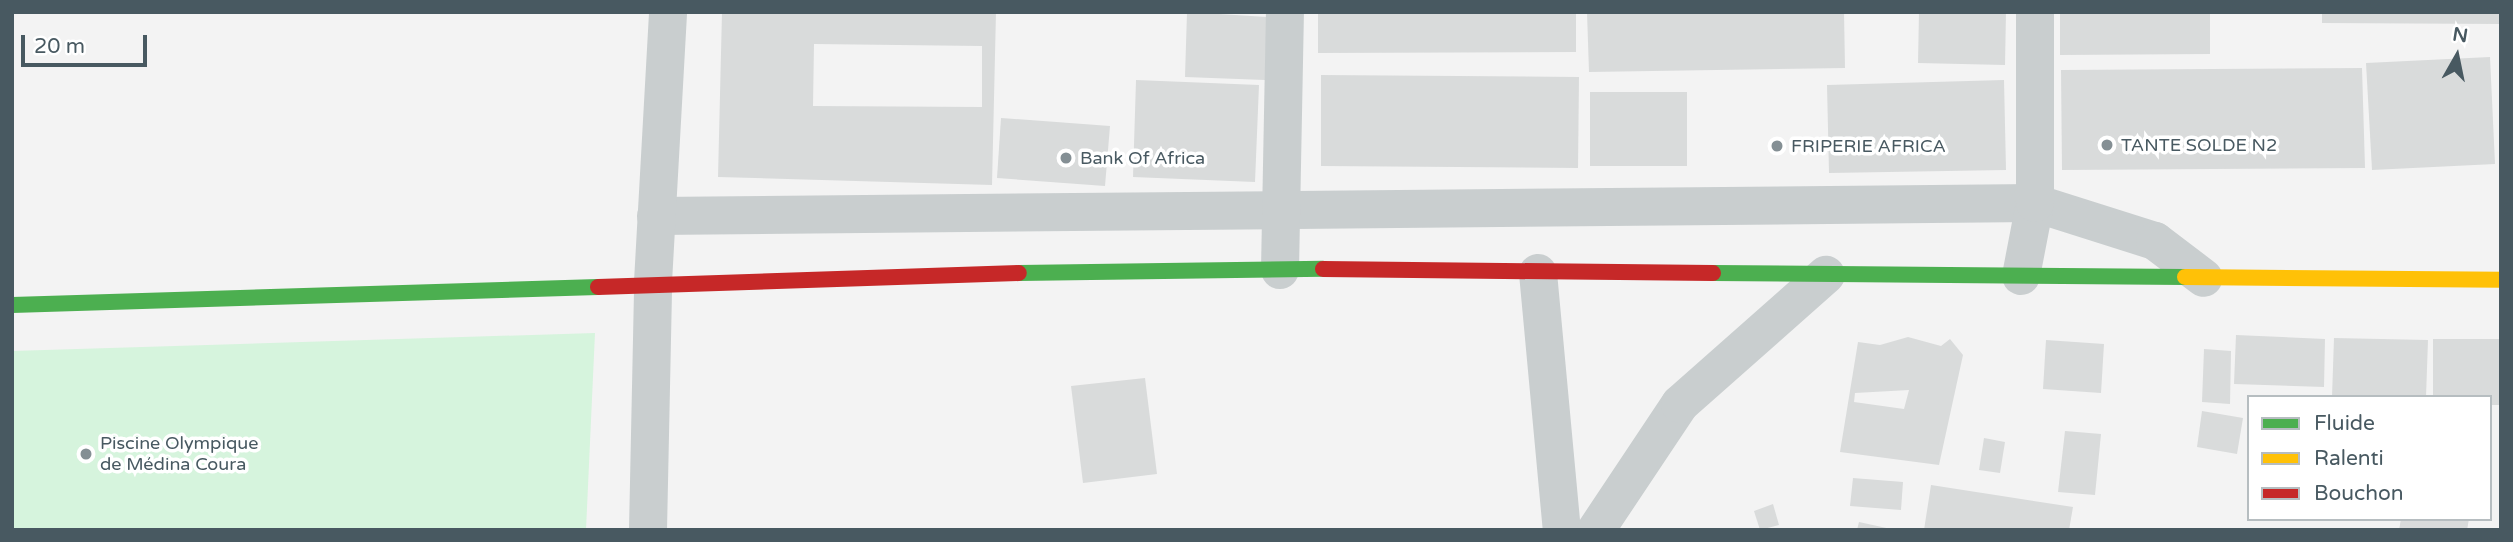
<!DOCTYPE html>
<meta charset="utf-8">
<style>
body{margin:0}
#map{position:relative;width:2513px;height:542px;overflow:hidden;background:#f3f3f3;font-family:"Varela Round",sans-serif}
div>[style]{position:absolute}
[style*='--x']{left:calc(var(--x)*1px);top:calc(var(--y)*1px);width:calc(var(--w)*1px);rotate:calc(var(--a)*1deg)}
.green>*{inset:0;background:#d6f4dd}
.building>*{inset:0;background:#d9dbdb}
.street>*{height:38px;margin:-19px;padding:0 19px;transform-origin:19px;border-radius:19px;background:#c9cecf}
.fast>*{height:16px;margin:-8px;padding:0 8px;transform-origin:8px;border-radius:8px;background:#4caf50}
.slow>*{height:16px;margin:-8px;padding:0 8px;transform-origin:8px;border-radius:8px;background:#ffc107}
.jam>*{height:16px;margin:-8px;padding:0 8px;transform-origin:8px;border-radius:8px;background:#c62828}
.dots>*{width:19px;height:19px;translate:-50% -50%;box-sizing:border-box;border:4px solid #fff;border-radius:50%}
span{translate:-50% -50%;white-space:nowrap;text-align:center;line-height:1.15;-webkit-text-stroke:7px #fff;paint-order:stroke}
.poi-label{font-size:18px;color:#485961}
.left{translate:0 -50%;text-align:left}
.frame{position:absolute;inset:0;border:14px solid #485961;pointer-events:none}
.legend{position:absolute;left:2247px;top:395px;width:245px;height:126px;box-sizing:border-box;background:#fff;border:2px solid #b6bdc0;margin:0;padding:9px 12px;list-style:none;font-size:21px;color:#485961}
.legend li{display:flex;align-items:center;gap:14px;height:35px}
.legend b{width:35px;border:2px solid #b6bdc0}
.north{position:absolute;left:2422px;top:21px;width:70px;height:70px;-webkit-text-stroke:5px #fff;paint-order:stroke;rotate:9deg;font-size:19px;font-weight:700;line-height:28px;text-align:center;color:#485961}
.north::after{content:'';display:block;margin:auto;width:24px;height:32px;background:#485961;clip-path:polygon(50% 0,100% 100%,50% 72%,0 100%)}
.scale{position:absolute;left:21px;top:35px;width:126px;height:32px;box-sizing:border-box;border:4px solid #485961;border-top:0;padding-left:9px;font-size:21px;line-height:24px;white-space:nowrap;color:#485961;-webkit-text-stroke:5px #fff;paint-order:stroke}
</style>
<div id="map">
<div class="green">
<div style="clip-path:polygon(595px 333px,586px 530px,12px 530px,12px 351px)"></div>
</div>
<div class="building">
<div style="clip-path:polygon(evenodd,722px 12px,996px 12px,992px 185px,718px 177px,722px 12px,814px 44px,982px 46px,982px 107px,813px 106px,814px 44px)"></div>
<div style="clip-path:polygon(1187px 12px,1267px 17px,1265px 80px,1185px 77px)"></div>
<div style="clip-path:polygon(1318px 12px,1576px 12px,1576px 52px,1318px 53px)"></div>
<div style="clip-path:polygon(1587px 12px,1844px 12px,1845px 68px,1589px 72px)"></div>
<div style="clip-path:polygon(1919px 12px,2006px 12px,2005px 65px,1918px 63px)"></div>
<div style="clip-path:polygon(2060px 12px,2210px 12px,2210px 54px,2060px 55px)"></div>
<div style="clip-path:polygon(2322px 12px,2501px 12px,2501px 24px,2322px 23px)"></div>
<div style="clip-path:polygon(2490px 57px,2495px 164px,2372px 170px,2366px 63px)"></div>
<div style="clip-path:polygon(2362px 68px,2365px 168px,2062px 170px,2061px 70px)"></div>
<div style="clip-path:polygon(1321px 75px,1579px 77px,1578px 168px,1321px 166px)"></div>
<div style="clip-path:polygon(1136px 80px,1259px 85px,1255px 182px,1133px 177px)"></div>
<div style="clip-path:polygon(2004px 80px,2006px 170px,1829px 173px,1827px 85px)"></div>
<div style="clip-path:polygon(1590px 92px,1687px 92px,1687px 166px,1590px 166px)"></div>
<div style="clip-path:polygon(1001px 118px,1110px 126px,1105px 186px,997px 178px)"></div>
<div style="clip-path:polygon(2236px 335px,2325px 339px,2324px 387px,2234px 384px)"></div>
<div style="clip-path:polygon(evenodd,1908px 337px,1941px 346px,1950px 339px,1963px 355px,1939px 465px,1840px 452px,1858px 342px,1880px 345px,1908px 337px,1909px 390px,1904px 409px,1854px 402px,1855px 393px,1909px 390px)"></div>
<div style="clip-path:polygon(2334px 338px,2428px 340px,2426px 397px,2332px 397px)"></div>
<div style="clip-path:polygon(2433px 339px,2501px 339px,2501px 405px,2490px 405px,2490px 397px,2433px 397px)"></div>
<div style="clip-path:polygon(2046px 340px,2104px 344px,2101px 393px,2043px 389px)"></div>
<div style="clip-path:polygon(2204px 349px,2231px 351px,2230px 404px,2202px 402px)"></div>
<div style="clip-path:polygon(1145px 378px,1157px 474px,1083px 483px,1071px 386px)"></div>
<div style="clip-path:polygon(2202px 411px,2243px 418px,2237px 454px,2197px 447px)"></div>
<div style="clip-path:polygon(2065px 431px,2101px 434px,2095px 495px,2058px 492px)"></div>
<div style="clip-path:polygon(1984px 438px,2005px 442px,2000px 473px,1979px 470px)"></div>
<div style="clip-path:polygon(1853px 478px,1903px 482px,1901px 510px,1850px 506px)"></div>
<div style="clip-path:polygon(1931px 485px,2073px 507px,2069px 530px,1924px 530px)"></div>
<div style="clip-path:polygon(1773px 504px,1779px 525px,1760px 530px,1754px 511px)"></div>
<div style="clip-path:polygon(2401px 519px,2469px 519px,2467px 530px,2399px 530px)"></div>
<div style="clip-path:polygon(1859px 522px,1891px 529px,1891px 530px,1857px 530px)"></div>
</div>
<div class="street">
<div style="--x:656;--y:216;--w:1379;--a:-0.54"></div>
<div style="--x:2035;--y:203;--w:126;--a:17.6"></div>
<div style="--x:2155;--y:241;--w:61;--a:37.1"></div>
<div style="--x:1280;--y:270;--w:258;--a:-88.9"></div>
<div style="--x:1538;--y:273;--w:258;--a:84.7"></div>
<div style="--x:2021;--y:276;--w:74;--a:-79.1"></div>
<div style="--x:2035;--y:203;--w:191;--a:-90"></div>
<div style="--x:648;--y:530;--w:248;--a:-88.8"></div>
<div style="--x:653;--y:282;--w:270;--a:-86.8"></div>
<div style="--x:1596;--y:530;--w:151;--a:-56.3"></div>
<div style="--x:1680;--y:404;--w:195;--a:-41.5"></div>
</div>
<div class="fast">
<div style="--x:1019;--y:273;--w:304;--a:-0.8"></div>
<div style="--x:1713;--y:273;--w:472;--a:0.5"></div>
<div style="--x:12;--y:305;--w:586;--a:-1.76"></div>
</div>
<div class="slow">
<div style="--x:2185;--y:277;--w:316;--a:0.5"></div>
</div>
<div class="jam">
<div style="--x:1323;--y:269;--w:390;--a:0.6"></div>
<div style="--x:598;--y:287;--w:421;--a:-1.9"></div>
</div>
<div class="dots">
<div style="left:2107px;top:145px;background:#848f94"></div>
<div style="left:1777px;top:146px;background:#848f94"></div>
<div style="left:1066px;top:158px;background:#848f94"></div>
<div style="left:86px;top:454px;background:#848f94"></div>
</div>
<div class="poi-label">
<span class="left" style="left:2121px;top:145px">TANTE SOLDE N2</span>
<span class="left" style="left:1791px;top:146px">FRIPERIE AFRICA</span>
<span class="left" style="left:1080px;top:158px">Bank Of Africa</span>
<span class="left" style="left:100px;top:454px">Piscine Olympique<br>de Médina Coura</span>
</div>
<div class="frame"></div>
<ul class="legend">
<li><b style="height:9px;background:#4caf50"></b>Fluide</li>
<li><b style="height:9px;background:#ffc107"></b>Ralenti</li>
<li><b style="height:9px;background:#c62828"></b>Bouchon</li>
</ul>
<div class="north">N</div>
<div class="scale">20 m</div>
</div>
